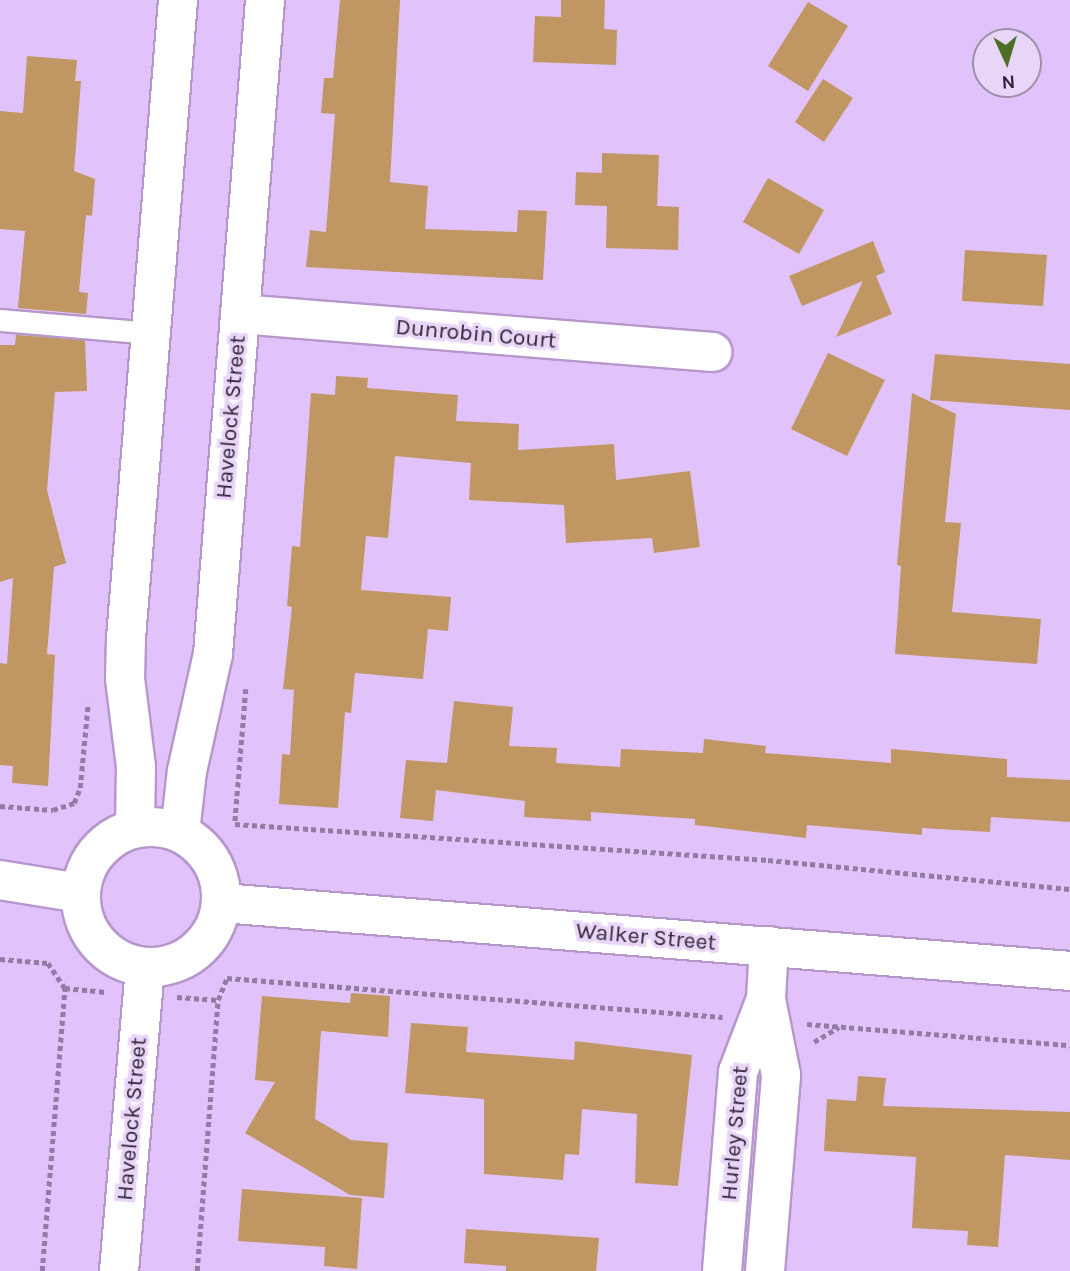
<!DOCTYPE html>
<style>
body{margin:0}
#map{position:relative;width:1070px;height:1271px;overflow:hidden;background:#e2c2fa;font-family:Karla,sans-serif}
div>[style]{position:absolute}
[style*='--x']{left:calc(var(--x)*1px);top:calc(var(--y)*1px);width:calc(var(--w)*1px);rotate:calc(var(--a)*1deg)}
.building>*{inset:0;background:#c09663}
.path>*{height:4.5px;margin-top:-2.25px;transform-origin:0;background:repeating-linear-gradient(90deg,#937ba4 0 5px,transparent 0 8.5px)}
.roads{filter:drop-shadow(2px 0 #b697cc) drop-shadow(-2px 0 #b697cc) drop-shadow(0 2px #b697cc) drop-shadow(0 -2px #b697cc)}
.lane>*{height:21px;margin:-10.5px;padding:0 10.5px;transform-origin:10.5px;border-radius:10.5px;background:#fff}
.street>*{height:38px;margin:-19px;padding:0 19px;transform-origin:19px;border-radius:19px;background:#fff}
.street>.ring{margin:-19px;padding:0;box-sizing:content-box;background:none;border:38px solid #fff;border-radius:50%}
span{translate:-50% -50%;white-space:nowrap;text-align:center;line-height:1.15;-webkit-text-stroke:7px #e8d5f7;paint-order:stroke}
.street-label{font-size:23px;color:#31253a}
.north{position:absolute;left:972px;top:28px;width:70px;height:70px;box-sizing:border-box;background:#e8d5f7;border:2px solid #9f8fab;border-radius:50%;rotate:176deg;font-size:19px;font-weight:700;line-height:28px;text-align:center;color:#31253a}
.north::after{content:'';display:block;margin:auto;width:24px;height:32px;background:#4c6e26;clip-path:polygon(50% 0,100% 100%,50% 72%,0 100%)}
</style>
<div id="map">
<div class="building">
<div style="clip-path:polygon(340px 0,400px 0,390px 182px,428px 186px,425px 229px,517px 232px,518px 210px,547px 211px,543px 280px,306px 267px,310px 230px,326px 232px,335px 114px,321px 113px,324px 78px,333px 78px)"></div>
<div style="clip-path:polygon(561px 0,605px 0,604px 29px,617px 30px,616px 65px,533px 62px,535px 16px,561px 17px)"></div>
<div style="clip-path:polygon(808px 2px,848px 26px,808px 91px,768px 66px)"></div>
<div style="clip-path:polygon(27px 56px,77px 60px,75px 81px,81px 81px,74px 171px,95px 179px,92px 216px,86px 215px,79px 292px,88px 293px,86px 314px,18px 308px,25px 231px,0 229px,0 111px,23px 113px)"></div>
<div style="clip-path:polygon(823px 79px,853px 98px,824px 142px,795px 122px)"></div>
<div style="clip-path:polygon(602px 153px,659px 155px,657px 206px,679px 207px,678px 250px,606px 248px,607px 206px,575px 205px,576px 172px,602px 173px)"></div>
<div style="clip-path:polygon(768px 178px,824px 210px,799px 254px,743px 222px)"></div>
<div style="clip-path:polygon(873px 241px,885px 272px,876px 276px,892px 314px,836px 337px,863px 281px,802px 306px,789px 276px)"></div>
<div style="clip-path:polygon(965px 250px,1047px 255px,1043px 306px,962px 301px)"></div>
<div style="clip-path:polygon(16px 335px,85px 340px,87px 391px,55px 392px,47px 490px,66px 563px,54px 567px,47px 654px,55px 655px,48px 786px,12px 783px,13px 766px,0 765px,0 663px,7px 664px,13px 578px,0 582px,0 345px,15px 345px)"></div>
<div style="clip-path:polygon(828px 353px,885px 380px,847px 456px,791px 429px)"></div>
<div style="clip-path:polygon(935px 354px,1070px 364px,1070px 410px,930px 400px)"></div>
<div style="clip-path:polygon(336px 376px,368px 378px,367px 388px,458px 395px,456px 421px,519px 424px,518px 450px,614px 444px,616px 480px,690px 471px,700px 547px,654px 553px,652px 538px,566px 543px,564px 505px,469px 500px,471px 463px,395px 456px,388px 538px,366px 536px,361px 590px,451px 597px,448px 631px,428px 629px,423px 679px,355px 673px,351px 713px,345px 712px,338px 808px,279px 804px,282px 754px,290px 755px,294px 690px,283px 689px,292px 607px,287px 606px,292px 546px,300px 547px,311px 393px,335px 395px)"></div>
<div style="clip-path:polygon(912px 393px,956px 414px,945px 522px,961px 523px,952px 612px,1041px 619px,1037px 664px,895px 654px,901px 566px,897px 565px)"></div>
<div style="clip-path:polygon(454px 701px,513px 707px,509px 746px,557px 748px,556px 763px,620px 767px,621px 749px,703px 753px,704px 739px,766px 746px,765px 753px,891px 763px,891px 749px,1007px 759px,1007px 777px,1070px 780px,1070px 822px,991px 817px,990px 832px,922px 828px,922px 835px,807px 825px,806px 838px,695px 825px,695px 819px,591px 812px,591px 821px,524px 817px,525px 801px,436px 790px,433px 821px,400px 818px,406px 760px,447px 763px)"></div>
<div style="clip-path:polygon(351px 993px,390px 996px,388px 1037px,321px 1031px,315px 1119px,351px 1140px,388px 1143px,384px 1198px,350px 1195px,245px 1133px,275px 1082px,255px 1080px,262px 996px,350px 1003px)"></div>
<div style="clip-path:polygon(411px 1023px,468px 1027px,466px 1052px,574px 1060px,575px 1041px,692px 1055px,678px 1186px,635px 1183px,637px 1114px,582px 1109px,579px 1155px,565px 1154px,563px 1180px,484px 1174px,484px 1099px,405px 1093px)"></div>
<div style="clip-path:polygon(858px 1076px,886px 1078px,883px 1106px,1070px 1112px,1070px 1160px,1005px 1155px,998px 1247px,967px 1245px,968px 1231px,912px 1228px,916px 1157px,824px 1151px,827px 1099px,856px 1101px)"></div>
<div style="clip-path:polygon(242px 1189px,362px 1198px,357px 1269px,324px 1266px,325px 1247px,238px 1241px)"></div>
<div style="clip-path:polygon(466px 1229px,599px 1238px,596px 1271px,506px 1271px,506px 1266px,464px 1263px)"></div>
</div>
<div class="path">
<div style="--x:246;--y:689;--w:135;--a:94.7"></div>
<div style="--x:235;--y:824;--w:534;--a:3.86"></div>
<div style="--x:768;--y:860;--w:303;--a:5.5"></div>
<div style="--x:0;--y:806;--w:53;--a:4.3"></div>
<div style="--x:53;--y:810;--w:22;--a:-18"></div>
<div style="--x:74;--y:803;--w:16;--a:-68"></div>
<div style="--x:80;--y:788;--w:85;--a:-84.6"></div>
<div style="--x:0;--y:959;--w:48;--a:4.8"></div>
<div style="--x:48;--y:963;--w:30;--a:56"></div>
<div style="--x:65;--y:988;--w:41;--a:5.6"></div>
<div style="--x:177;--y:997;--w:41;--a:4.2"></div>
<div style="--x:807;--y:1024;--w:264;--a:4.6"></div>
<div style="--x:814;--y:1042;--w:29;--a:-31"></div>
<div style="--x:42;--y:1271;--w:284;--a:-85.4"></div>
<div style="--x:197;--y:1271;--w:272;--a:-85.6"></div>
<div style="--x:218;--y:1000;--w:24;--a:-68"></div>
<div style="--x:227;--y:978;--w:497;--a:4.5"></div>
</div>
<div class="roads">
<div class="lane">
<div style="--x:0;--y:320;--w:153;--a:4.9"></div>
</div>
<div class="street">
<div style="--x:240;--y:314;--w:474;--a:4.6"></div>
<div class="ring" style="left:81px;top:827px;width:102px;height:102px"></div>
<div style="--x:135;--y:828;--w:61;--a:-89.1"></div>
<div style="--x:136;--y:767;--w:89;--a:-97.1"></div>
<div style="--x:125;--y:679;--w:41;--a:-88.6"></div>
<div style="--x:126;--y:638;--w:640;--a:-85.34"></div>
<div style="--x:180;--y:832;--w:61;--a:-83.5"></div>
<div style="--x:187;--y:771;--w:120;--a:-77.5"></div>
<div style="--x:213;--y:654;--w:656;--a:-85.45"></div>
<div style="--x:0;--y:880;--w:81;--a:9.2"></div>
<div style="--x:222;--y:903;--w:851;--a:4.58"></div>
<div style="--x:119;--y:1271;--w:305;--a:-85.1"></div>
<div style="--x:722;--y:1271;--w:200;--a:-85.4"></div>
<div style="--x:738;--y:1072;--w:78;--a:-69"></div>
<div style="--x:765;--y:1271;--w:197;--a:-85.3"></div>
<div style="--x:781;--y:1075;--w:77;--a:-101.2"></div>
<div style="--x:766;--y:999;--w:53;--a:-86.8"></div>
</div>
</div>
<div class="street-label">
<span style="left:476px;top:334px;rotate:5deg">Dunrobin Court</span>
<span style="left:231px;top:417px;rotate:-85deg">Havelock Street</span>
<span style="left:646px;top:937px;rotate:5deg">Walker Street</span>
<span style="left:132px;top:1119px;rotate:-85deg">Havelock Street</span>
<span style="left:735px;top:1133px;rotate:-85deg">Hurley Street</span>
</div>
<div class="north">N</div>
</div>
